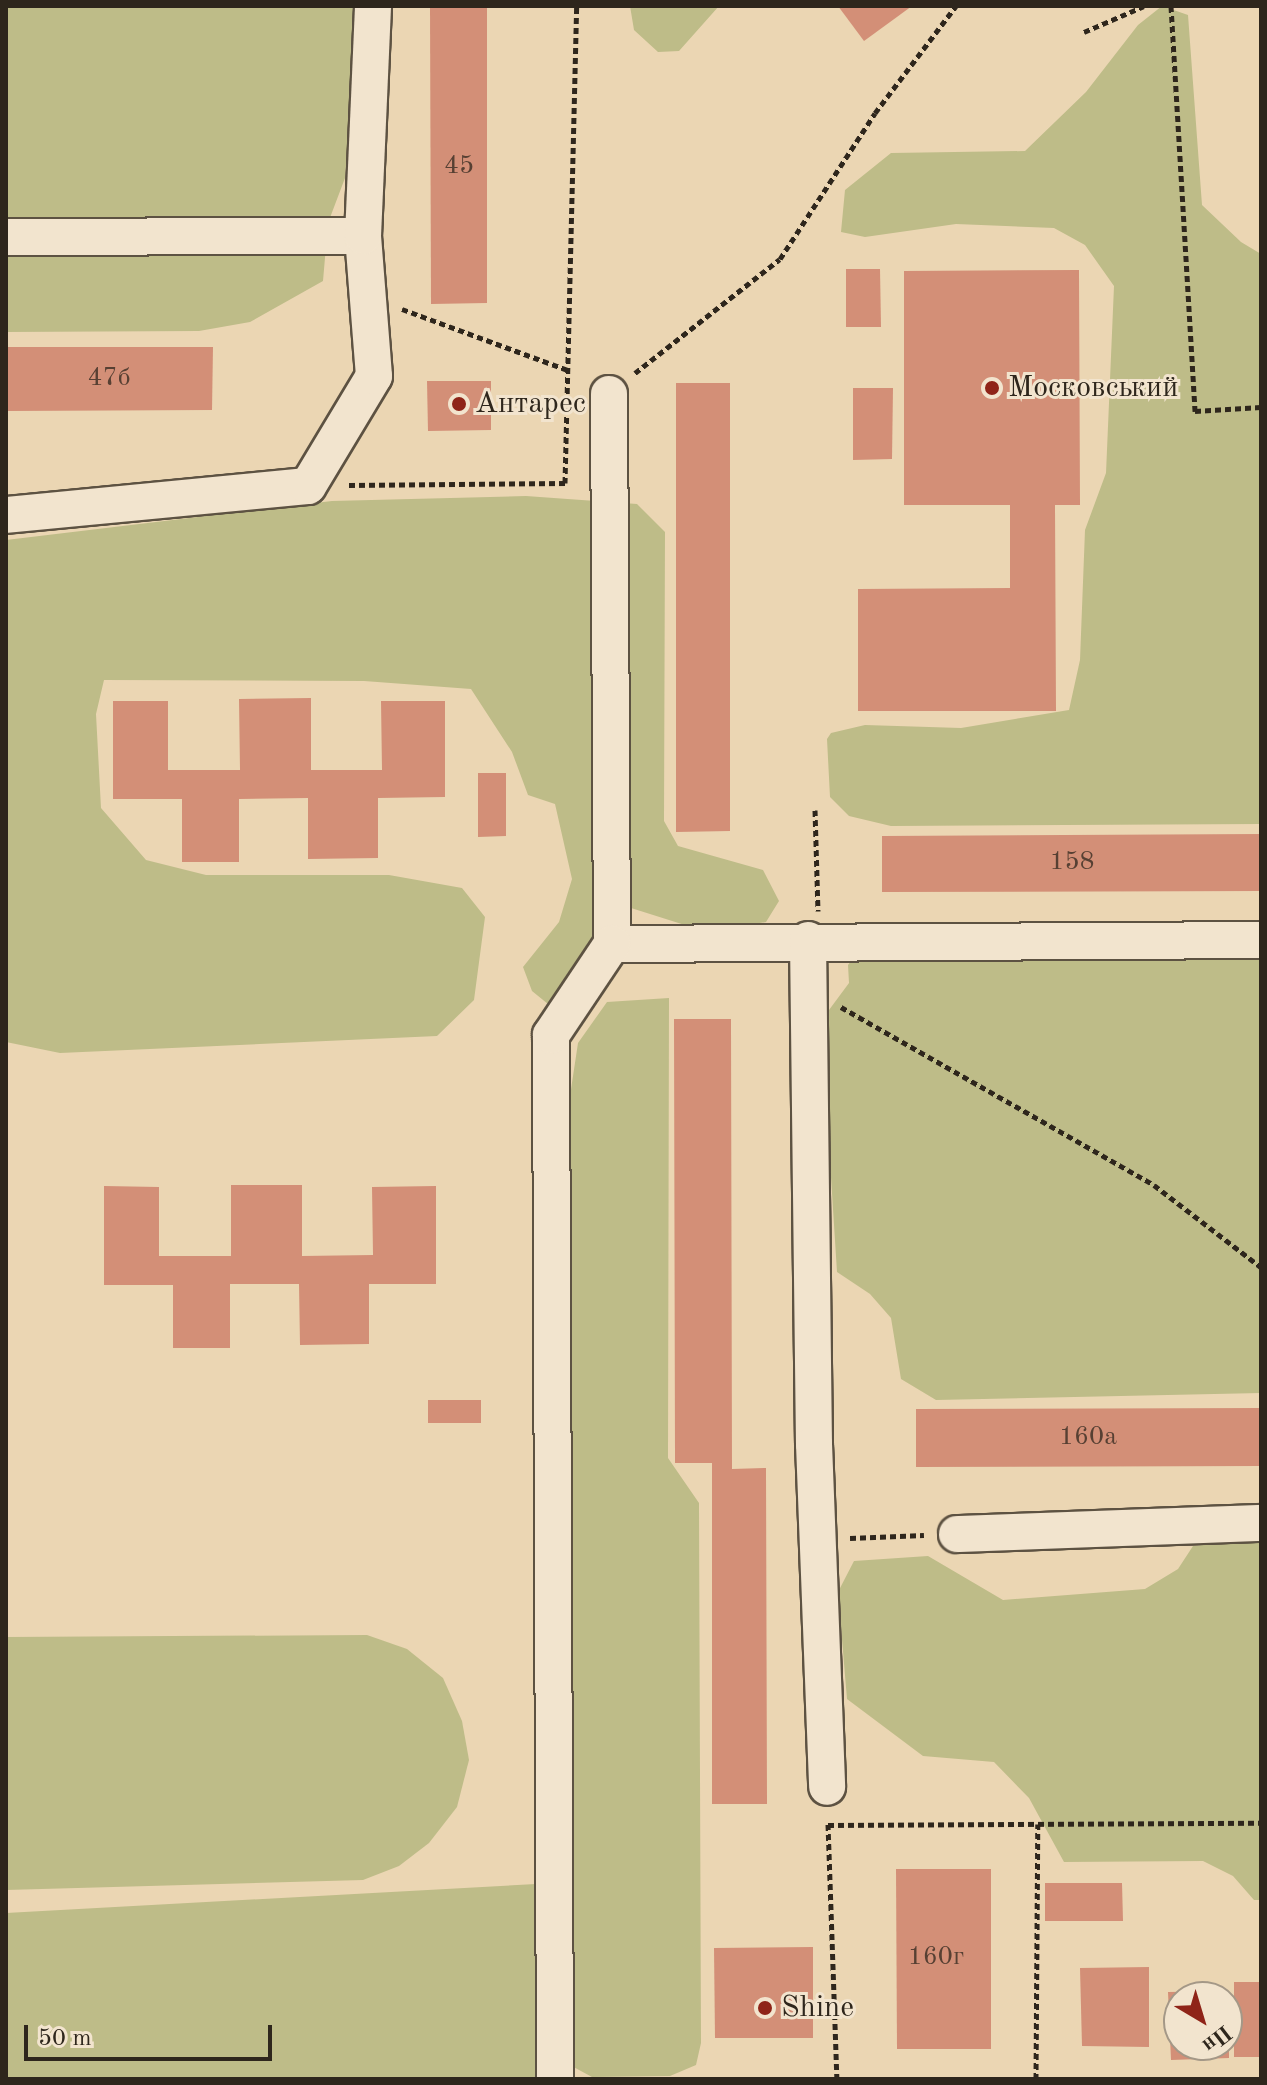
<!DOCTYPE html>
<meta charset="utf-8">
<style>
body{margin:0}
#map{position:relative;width:1267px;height:2085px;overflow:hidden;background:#ebd6b3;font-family:"Old Standard TT",serif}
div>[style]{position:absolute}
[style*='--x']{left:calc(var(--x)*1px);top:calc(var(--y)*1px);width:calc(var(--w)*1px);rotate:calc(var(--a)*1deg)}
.green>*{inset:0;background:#bebc88}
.building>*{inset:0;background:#d38f77}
.path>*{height:5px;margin-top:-2.5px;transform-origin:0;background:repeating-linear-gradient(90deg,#2e261c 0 6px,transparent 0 10px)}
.roads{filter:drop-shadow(2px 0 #5d5242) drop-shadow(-2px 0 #5d5242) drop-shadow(0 2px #5d5242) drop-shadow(0 -2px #5d5242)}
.minor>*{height:36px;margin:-18px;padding:0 18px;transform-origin:18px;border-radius:18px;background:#f2e4ce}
.dots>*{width:22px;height:22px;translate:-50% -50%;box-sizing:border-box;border:4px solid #f2e4ce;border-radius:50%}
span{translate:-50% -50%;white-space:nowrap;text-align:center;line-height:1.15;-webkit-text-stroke:6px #f2e4ce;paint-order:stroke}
.number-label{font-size:26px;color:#574033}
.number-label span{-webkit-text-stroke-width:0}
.poi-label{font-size:30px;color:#2e261c}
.left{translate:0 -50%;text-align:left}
.frame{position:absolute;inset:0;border:8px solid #2e261c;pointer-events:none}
.north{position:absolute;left:1163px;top:1981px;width:80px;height:80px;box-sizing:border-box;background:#f2e4ce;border:2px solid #a49887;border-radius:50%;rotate:142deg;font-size:22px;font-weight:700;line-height:32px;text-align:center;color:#2e261c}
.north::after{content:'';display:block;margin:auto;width:28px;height:36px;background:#8f2418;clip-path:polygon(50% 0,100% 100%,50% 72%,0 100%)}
.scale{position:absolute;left:24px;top:2025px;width:248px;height:36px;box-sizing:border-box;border:4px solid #2e261c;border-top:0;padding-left:10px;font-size:24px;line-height:28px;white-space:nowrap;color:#2e261c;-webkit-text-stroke:6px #f2e4ce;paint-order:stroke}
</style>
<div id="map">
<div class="green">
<div style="clip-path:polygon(6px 6px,358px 6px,345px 178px,328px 223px,323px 281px,250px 322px,199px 331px,6px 332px)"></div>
<div style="clip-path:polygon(630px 6px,766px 6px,719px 6px,679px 51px,658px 52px,634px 30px)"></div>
<div style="clip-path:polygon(1162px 6px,1188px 15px,1202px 205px,1241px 242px,1261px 254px,1261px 824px,891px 826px,849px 816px,830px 797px,827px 739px,831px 733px,865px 725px,961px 728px,1069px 710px,1080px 660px,1085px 530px,1106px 473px,1114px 286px,1085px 245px,1054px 228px,956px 224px,865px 237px,841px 232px,845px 190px,891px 153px,1025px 151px,1086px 92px,1138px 25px)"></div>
<div style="clip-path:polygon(526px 496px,637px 504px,665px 532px,664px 821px,678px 846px,763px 870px,779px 901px,766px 922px,723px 929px,688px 926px,631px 908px,602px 940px,571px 992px,548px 1004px,532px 991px,523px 967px,559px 922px,572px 879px,555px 804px,528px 795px,512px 752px,471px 689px,364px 681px,104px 680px,96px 714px,101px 808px,146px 860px,206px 875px,389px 875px,462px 888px,485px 917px,474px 1000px,437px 1036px,60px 1053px,6px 1042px,6px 540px,332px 501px)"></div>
<div style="clip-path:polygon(1261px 950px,1261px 1393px,936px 1400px,901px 1379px,891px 1318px,870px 1294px,837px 1272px,822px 1036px,829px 1010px,849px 983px,848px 965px,858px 952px)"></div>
<div style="clip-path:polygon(669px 998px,668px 1458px,699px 1503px,701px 2043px,696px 2065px,670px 2076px,592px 2077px,568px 2064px,563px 1142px,578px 1043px,607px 1002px)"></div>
<div style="clip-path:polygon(1261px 1538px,1261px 1900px,1254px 1900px,1233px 1876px,1203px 1861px,1064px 1862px,1029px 1798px,994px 1762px,923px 1756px,847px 1699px,838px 1592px,854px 1561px,928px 1556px,1003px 1600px,1145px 1589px,1178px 1569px,1193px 1546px)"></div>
<div style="clip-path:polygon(367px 1635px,407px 1649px,443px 1678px,462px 1721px,469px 1760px,457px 1807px,429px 1843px,399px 1866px,363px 1880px,6px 1890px,6px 1637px)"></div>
<div style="clip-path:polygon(554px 1883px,555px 2079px,6px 2079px,6px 1913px)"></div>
</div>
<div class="building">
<div style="clip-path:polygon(430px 6px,487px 6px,487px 303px,431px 304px)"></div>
<div style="clip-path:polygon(838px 6px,912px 6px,864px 41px)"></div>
<div style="clip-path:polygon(846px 269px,880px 269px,881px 327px,846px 327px)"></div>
<div style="clip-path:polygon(1079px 270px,1080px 505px,1055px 505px,1056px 711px,858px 711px,858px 589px,1010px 588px,1010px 505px,904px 505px,904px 271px)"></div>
<div style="clip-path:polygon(6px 347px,213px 347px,212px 410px,6px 411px)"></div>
<div style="clip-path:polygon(427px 381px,491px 381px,491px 430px,428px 431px)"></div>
<div style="clip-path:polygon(676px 383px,730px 383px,730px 831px,676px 832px)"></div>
<div style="clip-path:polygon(853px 388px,893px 388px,892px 459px,853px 460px)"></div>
<div style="clip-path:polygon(311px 698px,311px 770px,382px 770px,381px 701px,445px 701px,445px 797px,378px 798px,378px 858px,308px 859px,308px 798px,239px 799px,239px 862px,182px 862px,182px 799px,113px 799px,113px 701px,168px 701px,168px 770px,240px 770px,239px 699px)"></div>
<div style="clip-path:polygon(478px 773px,506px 773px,506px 836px,478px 837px)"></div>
<div style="clip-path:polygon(1261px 834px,1261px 891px,882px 892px,882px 836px)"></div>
<div style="clip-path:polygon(674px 1019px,731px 1019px,732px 1469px,766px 1468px,767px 1804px,712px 1804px,712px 1463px,675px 1463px)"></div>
<div style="clip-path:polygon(231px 1185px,302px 1185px,302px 1256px,373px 1255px,372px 1187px,436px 1186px,436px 1284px,369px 1284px,369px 1344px,300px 1345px,299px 1284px,230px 1284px,230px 1348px,173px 1348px,173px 1285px,104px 1285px,104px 1186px,159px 1187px,159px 1256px,231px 1256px)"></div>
<div style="clip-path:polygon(428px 1400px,481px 1400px,481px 1423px,428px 1423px)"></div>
<div style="clip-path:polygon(1261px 1408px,1261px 1466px,916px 1467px,916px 1409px)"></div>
<div style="clip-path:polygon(896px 1869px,991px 1869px,991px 2049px,897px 2049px)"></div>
<div style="clip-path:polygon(1045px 1883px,1122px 1883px,1123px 1921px,1045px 1921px)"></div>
<div style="clip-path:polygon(813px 1947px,813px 2038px,715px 2038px,714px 1948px)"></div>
<div style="clip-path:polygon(1149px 1967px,1149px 2047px,1082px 2046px,1080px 1968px)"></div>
<div style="clip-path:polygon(1234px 1982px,1261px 1982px,1261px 2057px,1234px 2057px)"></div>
<div style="clip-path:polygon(1227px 1991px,1227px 1997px,1179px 1997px,1179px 2045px,1229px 2045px,1229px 2058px,1171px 2060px,1168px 1992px)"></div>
</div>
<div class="path">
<div style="--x:1171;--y:6;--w:406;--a:86.6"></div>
<div style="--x:1195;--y:411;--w:66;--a:-3.5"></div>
<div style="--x:1084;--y:32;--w:65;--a:-23.4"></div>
<div style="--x:402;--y:309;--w:177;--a:20.2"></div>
<div style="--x:635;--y:373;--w:184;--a:-38.2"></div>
<div style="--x:780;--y:259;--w:174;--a:-56.9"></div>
<div style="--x:875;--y:113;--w:134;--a:-52.9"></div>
<div style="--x:565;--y:483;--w:477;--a:-88.6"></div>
<div style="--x:349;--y:485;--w:218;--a:-0.5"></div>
<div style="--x:815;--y:810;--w:101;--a:88.3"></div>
<div style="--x:841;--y:1007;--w:360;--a:29.6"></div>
<div style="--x:1154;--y:1185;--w:135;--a:37.5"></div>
<div style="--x:850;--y:1538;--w:74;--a:-2.3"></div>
<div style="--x:828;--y:1824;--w:255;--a:88"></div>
<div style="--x:828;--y:1825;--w:433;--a:-0.3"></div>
<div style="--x:1036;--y:2079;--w:255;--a:-89.6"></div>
</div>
<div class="roads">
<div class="minor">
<div style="--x:6;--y:237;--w:357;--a:-0.2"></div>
<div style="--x:609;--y:394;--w:550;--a:89.69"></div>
<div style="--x:612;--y:944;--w:649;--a:-0.35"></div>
<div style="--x:6;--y:515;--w:303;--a:-5.5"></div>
<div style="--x:308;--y:486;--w:128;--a:-59"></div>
<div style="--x:374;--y:376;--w:140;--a:-94.5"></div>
<div style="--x:363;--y:236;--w:230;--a:-87.5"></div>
<div style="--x:808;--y:940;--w:504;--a:89.32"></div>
<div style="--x:814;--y:1444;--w:343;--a:87.8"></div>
<div style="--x:957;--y:1534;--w:304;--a:-2.1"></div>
<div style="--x:555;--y:2079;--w:1044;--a:-90.22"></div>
<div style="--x:551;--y:1035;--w:110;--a:-56.2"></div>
</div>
</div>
<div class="dots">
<div style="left:992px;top:388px;background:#8f2418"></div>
<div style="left:459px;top:404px;background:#8f2418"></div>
<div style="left:765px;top:2008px;background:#8f2418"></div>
</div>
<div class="number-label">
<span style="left:459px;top:167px">45</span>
<span style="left:109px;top:379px">47б</span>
<span style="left:1072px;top:863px">158</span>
<span style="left:1088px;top:1438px">160а</span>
<span style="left:936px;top:1958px">160г</span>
</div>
<div class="poi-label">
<span class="left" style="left:1008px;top:388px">Московський</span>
<span class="left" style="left:475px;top:404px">Антарес</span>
<span class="left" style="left:781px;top:2008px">Shine</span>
</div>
<div class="frame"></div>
<div class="north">Пн</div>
<div class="scale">50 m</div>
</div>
